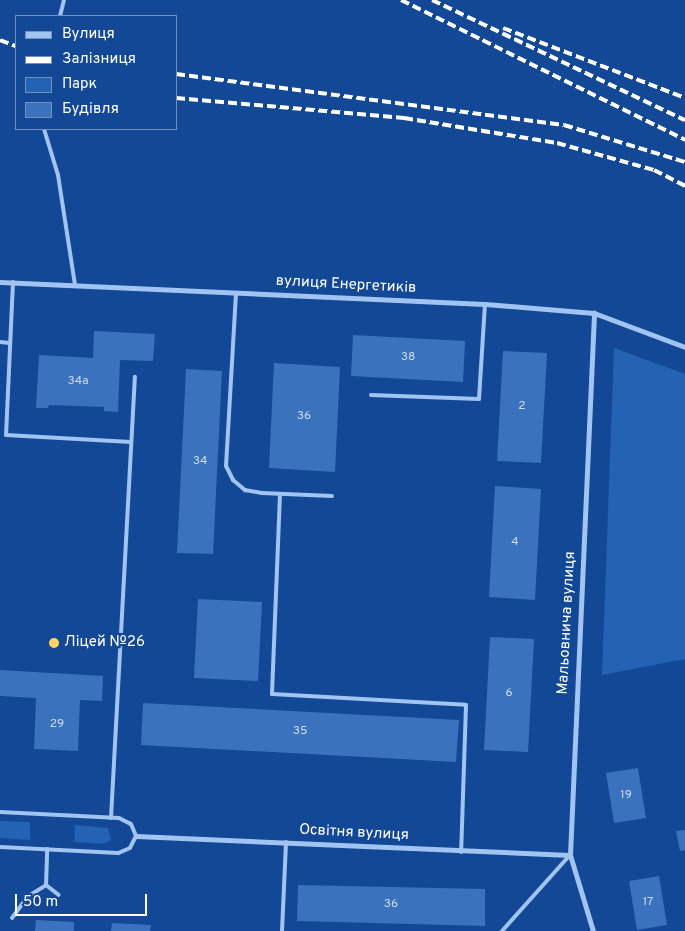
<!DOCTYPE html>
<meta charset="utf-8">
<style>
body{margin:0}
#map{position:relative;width:685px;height:931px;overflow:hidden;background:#124895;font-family:Overpass,sans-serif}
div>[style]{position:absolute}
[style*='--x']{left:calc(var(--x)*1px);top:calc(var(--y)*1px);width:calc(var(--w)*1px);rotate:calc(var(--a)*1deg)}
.green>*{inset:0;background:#2462b4}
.building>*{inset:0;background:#3b72bd}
.lane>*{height:4px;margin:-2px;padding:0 2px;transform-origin:2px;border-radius:2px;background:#a1c4f3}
.street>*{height:5px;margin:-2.5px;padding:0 2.5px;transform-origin:2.5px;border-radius:2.5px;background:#a1c4f3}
.rail>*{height:4px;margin-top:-2px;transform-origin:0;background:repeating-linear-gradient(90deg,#fff 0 9px,transparent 0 13px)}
.dots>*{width:14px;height:14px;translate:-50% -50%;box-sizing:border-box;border:2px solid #124895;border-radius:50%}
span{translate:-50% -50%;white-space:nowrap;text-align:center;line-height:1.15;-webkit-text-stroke:4.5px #124895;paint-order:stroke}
.number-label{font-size:12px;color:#cedcee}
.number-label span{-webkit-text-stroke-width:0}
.street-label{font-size:15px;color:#fff}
.poi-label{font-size:15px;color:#fff}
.left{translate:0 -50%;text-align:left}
.legend{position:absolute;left:15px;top:15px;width:162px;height:115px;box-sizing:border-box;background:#124895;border:1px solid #7191bf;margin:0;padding:6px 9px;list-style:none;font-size:15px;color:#fff}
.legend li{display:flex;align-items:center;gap:10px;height:25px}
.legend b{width:25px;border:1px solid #7191bf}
.scale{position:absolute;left:15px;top:894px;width:132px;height:22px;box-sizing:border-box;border:2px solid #fff;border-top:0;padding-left:6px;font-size:15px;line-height:18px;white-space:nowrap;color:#fff;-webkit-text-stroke:4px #124895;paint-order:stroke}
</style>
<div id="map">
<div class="green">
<div style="clip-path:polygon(614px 348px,685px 374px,685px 659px,602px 675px)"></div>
<div style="clip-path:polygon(0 821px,30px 822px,30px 840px,0 838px)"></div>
<div style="clip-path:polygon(75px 825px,108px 828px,111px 840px,103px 844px,74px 842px)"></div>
</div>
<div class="building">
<div style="clip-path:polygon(94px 331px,155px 334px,153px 361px,120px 360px,118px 412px,104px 411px,104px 407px,49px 405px,48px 408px,36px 408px,39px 355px,93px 358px)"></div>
<div style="clip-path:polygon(353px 335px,465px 341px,463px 382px,351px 376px)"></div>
<div style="clip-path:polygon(503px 351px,547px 353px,541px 463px,497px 461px)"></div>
<div style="clip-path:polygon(274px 363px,340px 367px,335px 472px,269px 468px)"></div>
<div style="clip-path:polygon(186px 369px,222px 371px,213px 554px,177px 553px)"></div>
<div style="clip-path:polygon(495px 486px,541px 489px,535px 600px,489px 597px)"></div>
<div style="clip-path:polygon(198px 599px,262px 602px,258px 681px,194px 678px)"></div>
<div style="clip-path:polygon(490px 637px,534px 639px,528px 752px,484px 750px)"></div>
<div style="clip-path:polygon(0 670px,103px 676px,102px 701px,80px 700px,78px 751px,34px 749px,36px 698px,0 696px)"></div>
<div style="clip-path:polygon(143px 703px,459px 720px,456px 762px,141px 745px)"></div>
<div style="clip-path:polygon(638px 768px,646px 818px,614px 823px,606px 773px)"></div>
<div style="clip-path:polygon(685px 830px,685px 850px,680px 851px,676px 831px)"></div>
<div style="clip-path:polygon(659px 876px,667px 925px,637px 930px,629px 881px)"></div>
<div style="clip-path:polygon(298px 885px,485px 889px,485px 926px,297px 921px)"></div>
<div style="clip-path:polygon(36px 920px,74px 922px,74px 931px,35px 931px)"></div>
<div style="clip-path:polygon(112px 923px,151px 925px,150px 931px,111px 931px)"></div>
</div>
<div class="lane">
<div style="--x:60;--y:16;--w:16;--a:-76"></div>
<div style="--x:44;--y:129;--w:48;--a:73.1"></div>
<div style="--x:58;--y:175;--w:111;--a:81.2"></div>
<div style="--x:13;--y:282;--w:153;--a:92.6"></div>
<div style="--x:6;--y:435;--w:125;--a:3.2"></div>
<div style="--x:236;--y:293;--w:173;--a:93.3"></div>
<div style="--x:226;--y:466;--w:16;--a:63"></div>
<div style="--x:233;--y:480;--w:16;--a:40"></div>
<div style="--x:245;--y:490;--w:17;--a:10"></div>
<div style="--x:262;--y:493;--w:70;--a:2.5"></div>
<div style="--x:0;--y:342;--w:10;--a:6"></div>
<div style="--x:371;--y:395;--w:108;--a:2.1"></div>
<div style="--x:479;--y:399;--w:95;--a:-86.4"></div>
<div style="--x:280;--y:494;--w:200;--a:92.3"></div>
<div style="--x:272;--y:694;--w:194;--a:3.2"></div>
<div style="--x:466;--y:705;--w:147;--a:91.9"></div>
<div style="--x:0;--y:812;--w:119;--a:2.9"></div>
<div style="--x:119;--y:818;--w:13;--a:27"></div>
<div style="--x:131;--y:824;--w:13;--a:67"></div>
<div style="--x:136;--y:836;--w:13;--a:117"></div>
<div style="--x:130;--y:848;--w:13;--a:157"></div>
<div style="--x:118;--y:853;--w:118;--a:-177.1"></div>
<div style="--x:111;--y:818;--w:442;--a:-86.9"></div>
<div style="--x:46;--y:885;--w:16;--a:38"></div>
<div style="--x:12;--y:918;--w:26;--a:-54"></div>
<div style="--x:27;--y:897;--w:22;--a:-32"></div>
<div style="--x:46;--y:885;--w:36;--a:-88"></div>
<div style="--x:282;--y:931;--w:89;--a:-87.4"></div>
<div style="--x:502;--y:931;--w:102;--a:-48.2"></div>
</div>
<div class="street">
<div style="--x:0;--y:282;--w:485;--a:2.6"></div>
<div style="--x:485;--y:304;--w:109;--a:4.7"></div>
<div style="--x:594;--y:313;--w:97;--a:20.5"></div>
<div style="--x:136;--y:836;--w:434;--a:2.5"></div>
<div style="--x:593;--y:931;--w:79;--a:-106.8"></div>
<div style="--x:570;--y:855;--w:543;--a:-87.46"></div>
</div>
<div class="rail">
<div style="--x:401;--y:0;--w:317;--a:26.2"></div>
<div style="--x:432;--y:0;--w:280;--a:25.4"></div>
<div style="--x:503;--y:28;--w:195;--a:21"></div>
<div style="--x:0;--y:40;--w:17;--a:21"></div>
<div style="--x:176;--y:74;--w:391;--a:7.5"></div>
<div style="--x:564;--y:125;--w:127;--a:17"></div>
<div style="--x:176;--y:98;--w:229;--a:5"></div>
<div style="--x:404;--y:118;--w:155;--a:9.3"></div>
<div style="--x:557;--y:143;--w:101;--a:15.6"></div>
<div style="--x:654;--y:170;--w:35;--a:27"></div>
</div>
<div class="dots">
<div style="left:54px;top:643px;background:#ffd663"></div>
</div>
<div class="number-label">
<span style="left:408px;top:358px">38</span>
<span style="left:78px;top:382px">34а</span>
<span style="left:522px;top:407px">2</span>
<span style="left:304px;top:417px">36</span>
<span style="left:200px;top:462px">34</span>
<span style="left:515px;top:543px">4</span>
<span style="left:509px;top:694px">6</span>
<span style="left:57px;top:725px">29</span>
<span style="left:300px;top:732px">35</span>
<span style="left:626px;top:796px">19</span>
<span style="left:648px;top:903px">17</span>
<span style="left:391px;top:905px">36</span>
</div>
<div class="street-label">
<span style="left:346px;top:285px;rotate:3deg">вулиця Енергетиків</span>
<span style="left:567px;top:623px;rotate:-87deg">Мальовнича вулиця</span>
<span style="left:354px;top:833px;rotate:3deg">Освітня вулиця</span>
</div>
<div class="poi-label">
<span class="left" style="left:64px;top:643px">Ліцей №26</span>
</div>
<ul class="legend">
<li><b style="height:6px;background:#a1c4f3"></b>Вулиця</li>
<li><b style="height:6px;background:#fff"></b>Залізниця</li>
<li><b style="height:14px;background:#2462b4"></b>Парк</li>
<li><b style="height:14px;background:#3b72bd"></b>Будівля</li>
</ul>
<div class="scale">50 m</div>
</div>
